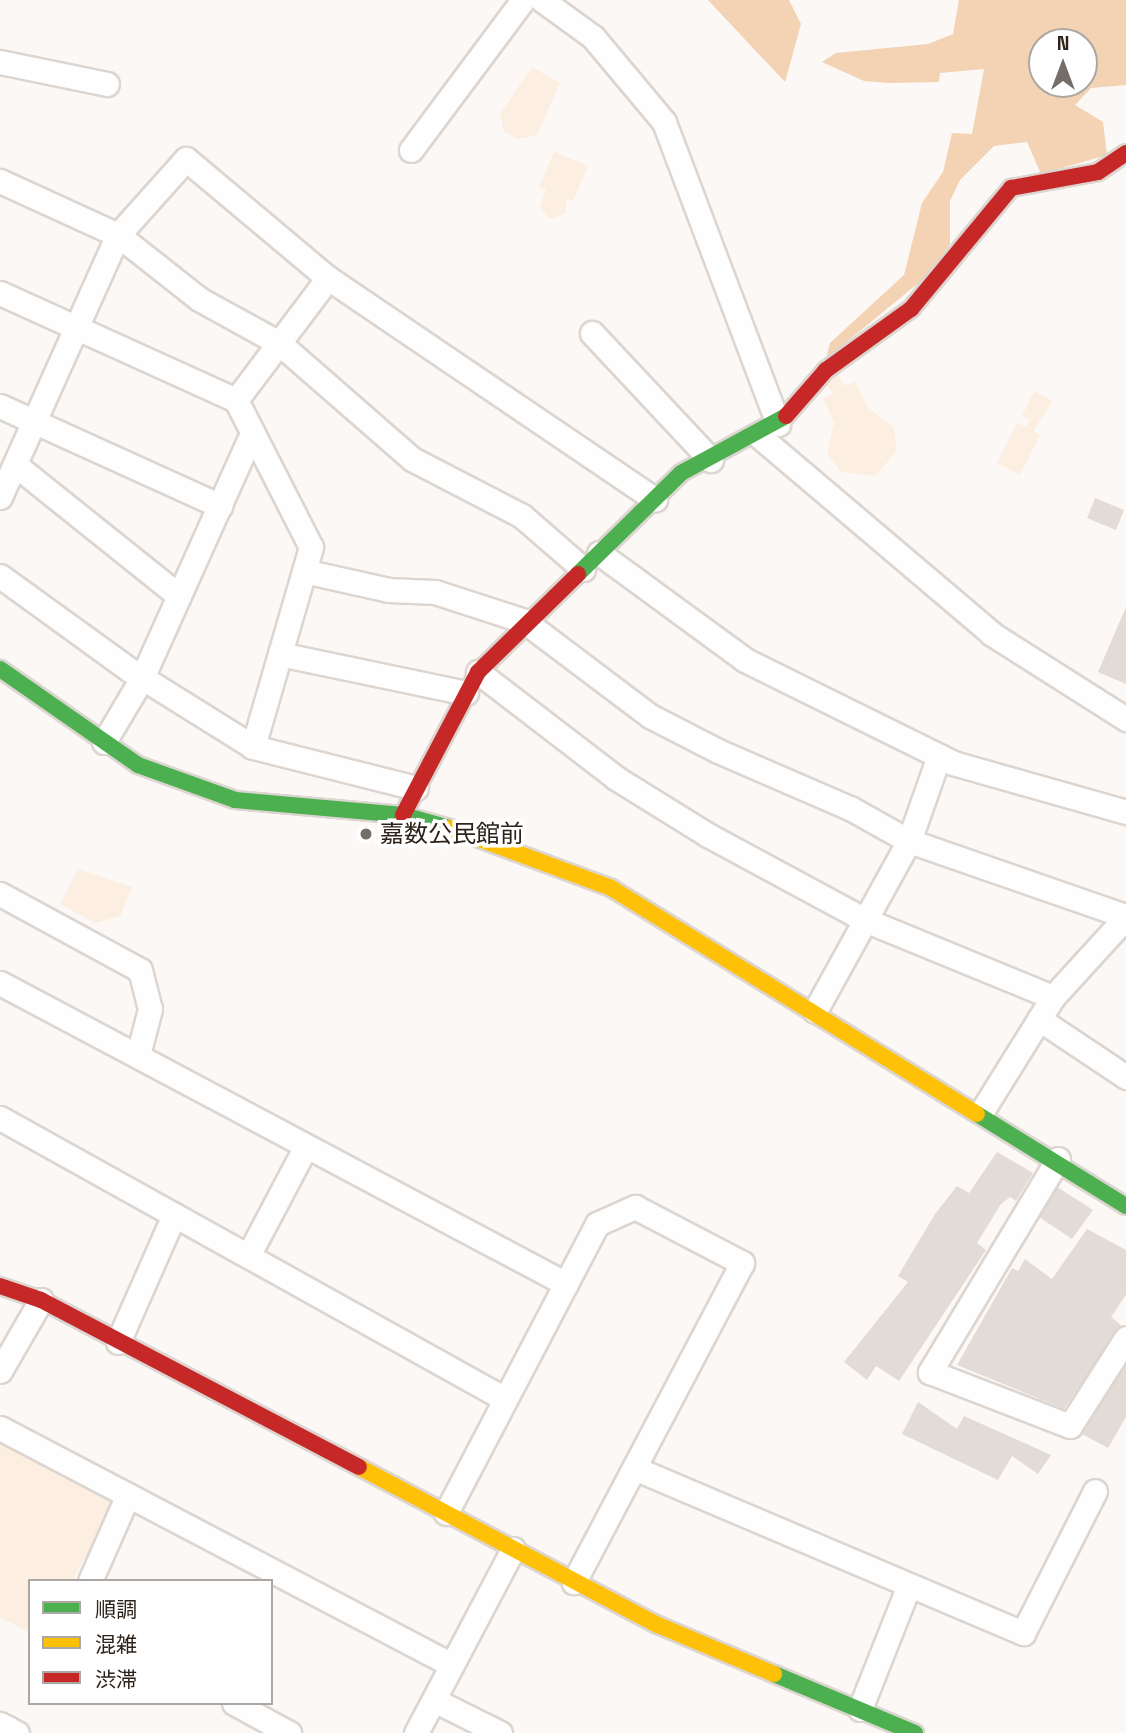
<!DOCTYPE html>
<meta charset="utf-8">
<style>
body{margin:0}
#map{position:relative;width:1126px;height:1733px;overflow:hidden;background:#fbf8f5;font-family:"Space Grotesk","Noto Sans JP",sans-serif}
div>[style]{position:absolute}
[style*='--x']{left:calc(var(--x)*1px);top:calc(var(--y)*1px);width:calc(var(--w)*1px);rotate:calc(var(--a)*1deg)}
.green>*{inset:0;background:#fdeee2}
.forest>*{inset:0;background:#f4d2b4}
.building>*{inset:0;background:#e2dbd6}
.roads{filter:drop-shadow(2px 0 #dcd5d0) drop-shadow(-2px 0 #dcd5d0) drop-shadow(0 2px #dcd5d0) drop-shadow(0 -2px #dcd5d0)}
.street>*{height:23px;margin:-11.5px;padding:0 11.5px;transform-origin:11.5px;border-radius:11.5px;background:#fefefe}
.fast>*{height:16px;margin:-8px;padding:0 8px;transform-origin:8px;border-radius:8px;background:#4caf50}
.slow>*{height:16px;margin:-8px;padding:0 8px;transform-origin:8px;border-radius:8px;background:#ffc107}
.jam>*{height:16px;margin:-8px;padding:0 8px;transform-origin:8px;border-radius:8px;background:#c62828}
.dots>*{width:19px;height:19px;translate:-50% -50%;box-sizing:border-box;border:4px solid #fff;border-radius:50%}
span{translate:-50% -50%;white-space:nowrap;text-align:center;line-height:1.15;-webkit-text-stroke:7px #fff;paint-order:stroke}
.poi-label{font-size:24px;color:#2d231a}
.left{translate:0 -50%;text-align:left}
.legend{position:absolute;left:28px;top:1579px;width:245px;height:126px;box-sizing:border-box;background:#fff;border:2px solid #aba7a3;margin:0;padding:9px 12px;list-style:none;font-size:21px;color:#2d231a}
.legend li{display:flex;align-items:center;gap:14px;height:35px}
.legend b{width:35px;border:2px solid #aba7a3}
.north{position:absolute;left:1028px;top:28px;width:70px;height:70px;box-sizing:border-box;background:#fff;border:2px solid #aba7a3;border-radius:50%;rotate:0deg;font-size:19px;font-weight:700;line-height:28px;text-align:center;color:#2d231a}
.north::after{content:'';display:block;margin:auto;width:24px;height:32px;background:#756e67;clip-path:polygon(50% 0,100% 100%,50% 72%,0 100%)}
</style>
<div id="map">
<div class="green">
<div style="clip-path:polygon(532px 67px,560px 83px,537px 135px,517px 139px,504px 131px,500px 114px)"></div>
<div style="clip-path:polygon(554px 152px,588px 166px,573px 201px,567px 199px,565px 214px,550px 219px,540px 207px,546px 190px,539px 187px)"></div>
<div style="clip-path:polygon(837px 371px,844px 386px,855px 381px,867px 407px,894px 427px,897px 451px,875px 476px,841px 472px,827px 454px,834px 422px,823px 399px,834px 394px,825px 382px)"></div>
<div style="clip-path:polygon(1034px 391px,1053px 401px,1033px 431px,1040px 435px,1020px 475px,997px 463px,1017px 423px,1026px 427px,1030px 420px,1022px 416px)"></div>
<div style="clip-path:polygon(78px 869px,132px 887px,120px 916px,95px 923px,60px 904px)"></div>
<div style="clip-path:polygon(0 1439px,116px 1502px,72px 1581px,30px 1581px,30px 1633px,0 1617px)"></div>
</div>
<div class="forest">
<div style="clip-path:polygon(708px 0,789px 0,801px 24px,785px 82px)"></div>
<div style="clip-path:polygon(evenodd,959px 0,1126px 0,1126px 85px,1091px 88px,1075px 105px,1103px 122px,1107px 155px,1041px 174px,1027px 142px,994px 146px,960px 180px,950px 201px,950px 244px,928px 275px,826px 359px,830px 343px,904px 275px,922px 203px,943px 172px,952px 133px,972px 134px,984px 69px,940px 73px,939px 82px,889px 83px,864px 81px,822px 62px,836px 53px,928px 44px,953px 34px,959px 0,1042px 42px,1084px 42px,1084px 84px,1042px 84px,1042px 42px)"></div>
</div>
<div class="building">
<div style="clip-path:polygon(1095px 498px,1124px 510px,1116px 530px,1087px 518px)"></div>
<div style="clip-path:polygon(1126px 607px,1126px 684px,1098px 672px)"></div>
<div style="clip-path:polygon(997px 1152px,1033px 1173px,1016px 1201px,1010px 1197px,1001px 1204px,977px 1243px,986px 1250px,899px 1381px,876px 1366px,867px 1380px,844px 1362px,908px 1282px,898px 1276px,935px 1214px,957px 1186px,969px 1193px)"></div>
<div style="clip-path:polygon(1057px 1187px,1093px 1210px,1072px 1239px,1039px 1217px)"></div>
<div style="clip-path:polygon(1087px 1229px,1126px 1250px,1126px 1295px,1111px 1317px,1121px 1325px,1064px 1409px,957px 1365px,1012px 1268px,1018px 1271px,1025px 1259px,1052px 1279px)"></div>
<div style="clip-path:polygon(1126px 1364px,1126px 1417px,1108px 1448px,1082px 1434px)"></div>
<div style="clip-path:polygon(918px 1402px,957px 1429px,964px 1416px,1051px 1455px,1038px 1474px,1012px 1456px,998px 1480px,902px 1434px)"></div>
</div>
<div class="roads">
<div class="street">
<div style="--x:542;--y:0;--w:63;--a:36"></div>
<div style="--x:593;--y:37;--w:111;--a:50.1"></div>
<div style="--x:664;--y:122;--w:323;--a:69.3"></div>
<div style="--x:0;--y:62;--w:109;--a:11.6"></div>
<div style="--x:411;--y:150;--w:187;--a:-53.3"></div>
<div style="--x:0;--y:181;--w:130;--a:24.6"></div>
<div style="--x:118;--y:235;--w:103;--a:38.3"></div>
<div style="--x:199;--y:299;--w:91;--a:28.8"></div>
<div style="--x:279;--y:343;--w:176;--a:41.1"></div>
<div style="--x:412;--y:459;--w:124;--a:27.4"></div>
<div style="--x:522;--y:516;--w:81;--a:41"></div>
<div style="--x:328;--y:278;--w:153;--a:127"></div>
<div style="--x:236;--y:400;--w:165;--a:63"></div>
<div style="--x:311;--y:547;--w:208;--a:106.2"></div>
<div style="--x:253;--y:747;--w:168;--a:14.1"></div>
<div style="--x:0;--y:293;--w:259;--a:24.4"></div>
<div style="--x:592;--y:333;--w:174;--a:46.9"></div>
<div style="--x:0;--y:406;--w:242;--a:24.4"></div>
<div style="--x:760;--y:437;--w:304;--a:40.3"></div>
<div style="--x:992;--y:634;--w:159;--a:32.4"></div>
<div style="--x:18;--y:467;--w:206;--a:38.7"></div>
<div style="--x:0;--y:497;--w:287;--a:-65.8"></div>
<div style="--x:118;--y:235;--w:102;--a:-48.2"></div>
<div style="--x:186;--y:159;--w:185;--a:40"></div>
<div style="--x:328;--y:278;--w:395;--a:34.1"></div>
<div style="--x:599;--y:553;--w:181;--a:36.2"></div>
<div style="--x:745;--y:660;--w:232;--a:26.3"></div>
<div style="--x:953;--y:763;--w:180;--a:15.8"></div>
<div style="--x:304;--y:571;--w:87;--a:12.6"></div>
<div style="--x:389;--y:590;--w:46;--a:2.5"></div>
<div style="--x:435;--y:592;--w:94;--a:18"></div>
<div style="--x:524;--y:621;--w:158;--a:37"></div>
<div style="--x:650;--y:716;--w:76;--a:27.2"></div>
<div style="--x:718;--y:751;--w:144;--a:23.4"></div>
<div style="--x:850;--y:808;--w:68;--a:29.2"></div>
<div style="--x:909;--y:841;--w:230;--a:19.1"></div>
<div style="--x:0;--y:576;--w:160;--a:35.9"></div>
<div style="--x:130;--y:670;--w:145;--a:32"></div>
<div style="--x:280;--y:654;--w:190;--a:11.8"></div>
<div style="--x:478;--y:672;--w:174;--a:37.5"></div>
<div style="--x:616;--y:778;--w:108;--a:31.8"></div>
<div style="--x:708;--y:835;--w:179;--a:28.4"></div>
<div style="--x:865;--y:920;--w:203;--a:22.3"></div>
<div style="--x:104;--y:742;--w:74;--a:-59.3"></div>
<div style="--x:142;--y:678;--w:269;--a:-65.8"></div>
<div style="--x:0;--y:894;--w:159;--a:28.5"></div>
<div style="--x:140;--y:970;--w:40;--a:75.6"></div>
<div style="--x:150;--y:1009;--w:48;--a:104.6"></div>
<div style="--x:0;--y:983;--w:641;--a:28"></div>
<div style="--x:815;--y:1011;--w:194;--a:-61.1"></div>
<div style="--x:909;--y:841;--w:90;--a:-70.6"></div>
<div style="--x:1039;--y:1019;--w:105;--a:33.7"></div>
<div style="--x:982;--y:1111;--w:134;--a:-58.1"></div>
<div style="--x:1053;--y:997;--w:108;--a:-47.6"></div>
<div style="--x:0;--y:1118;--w:578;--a:29.09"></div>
<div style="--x:1058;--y:1159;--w:249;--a:121"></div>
<div style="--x:930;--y:1372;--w:150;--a:21.1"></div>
<div style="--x:1070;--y:1426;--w:104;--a:-57.5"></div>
<div style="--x:248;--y:1256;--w:124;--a:-62.2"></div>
<div style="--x:118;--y:1342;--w:139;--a:-66.2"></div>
<div style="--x:0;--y:1371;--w:82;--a:-60"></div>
<div style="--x:0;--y:1428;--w:510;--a:27.67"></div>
<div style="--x:634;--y:1468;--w:423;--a:23"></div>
<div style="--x:1023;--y:1633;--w:159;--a:-63.1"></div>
<div style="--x:446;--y:1513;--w:326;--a:-62.4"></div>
<div style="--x:597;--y:1224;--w:42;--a:-24.1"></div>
<div style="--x:635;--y:1207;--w:121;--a:27.6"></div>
<div style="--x:742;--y:1263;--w:361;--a:117.8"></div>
<div style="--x:90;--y:1581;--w:94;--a:-66.2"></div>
<div style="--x:434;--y:1700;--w:74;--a:26.6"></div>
<div style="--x:234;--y:1703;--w:63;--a:28.6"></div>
<div style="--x:860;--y:1709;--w:133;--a:-68.4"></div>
<div style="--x:0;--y:1724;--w:19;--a:28"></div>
<div style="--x:416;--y:1733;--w:208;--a:-62.2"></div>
</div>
<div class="fast">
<div style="--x:578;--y:574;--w:144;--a:-44.4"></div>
<div style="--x:681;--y:473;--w:119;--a:-28.5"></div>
<div style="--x:0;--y:669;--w:168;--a:34.8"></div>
<div style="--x:138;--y:765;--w:103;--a:19.8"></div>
<div style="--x:235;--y:800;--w:169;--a:5.1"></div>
<div style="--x:403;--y:815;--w:49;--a:15.5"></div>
<div style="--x:977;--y:1114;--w:175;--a:31.7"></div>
<div style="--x:774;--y:1674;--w:153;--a:22.7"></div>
</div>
<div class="slow">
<div style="--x:450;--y:828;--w:172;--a:20.4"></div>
<div style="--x:611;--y:888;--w:430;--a:31.7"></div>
<div style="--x:359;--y:1467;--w:338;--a:27.9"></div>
<div style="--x:658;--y:1625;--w:126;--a:22.9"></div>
</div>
<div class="jam">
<div style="--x:786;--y:416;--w:61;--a:-49"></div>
<div style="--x:826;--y:370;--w:105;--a:-35.7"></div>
<div style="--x:911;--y:309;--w:157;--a:-50.4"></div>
<div style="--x:1011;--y:188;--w:88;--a:-10.4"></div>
<div style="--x:1098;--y:172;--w:34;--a:-34"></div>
<div style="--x:403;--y:815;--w:161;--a:-62.3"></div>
<div style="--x:478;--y:672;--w:140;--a:-44.4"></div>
<div style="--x:0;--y:1286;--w:43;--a:18.9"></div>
<div style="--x:41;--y:1300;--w:359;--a:27.7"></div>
</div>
</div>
<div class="dots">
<div style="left:366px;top:834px;background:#756e67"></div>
</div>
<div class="poi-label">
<span class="left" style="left:380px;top:834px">嘉数公民館前</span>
</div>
<ul class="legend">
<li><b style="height:9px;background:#4caf50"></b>順調</li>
<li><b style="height:9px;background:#ffc107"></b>混雑</li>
<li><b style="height:9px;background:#c62828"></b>渋滞</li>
</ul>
<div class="north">N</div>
</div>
